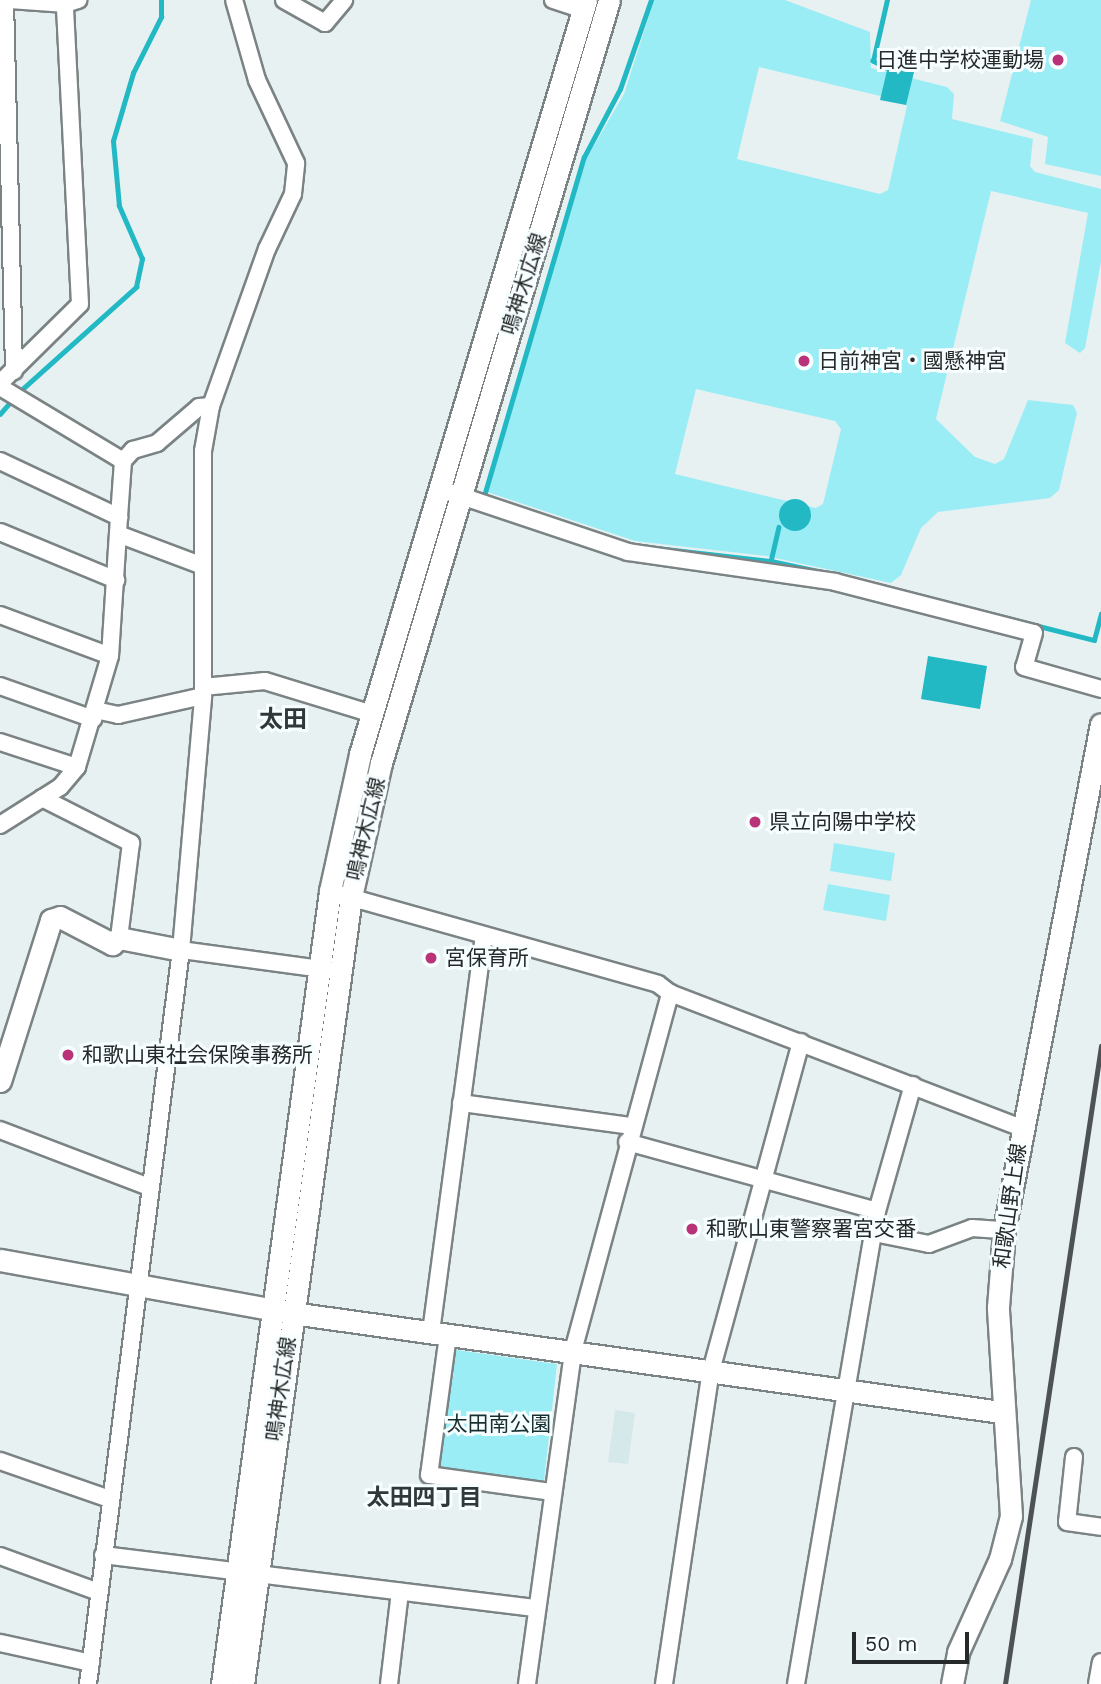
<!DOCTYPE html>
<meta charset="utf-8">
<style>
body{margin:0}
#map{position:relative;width:1101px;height:1684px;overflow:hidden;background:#e8f1f2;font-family:"Work Sans","Noto Sans JP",sans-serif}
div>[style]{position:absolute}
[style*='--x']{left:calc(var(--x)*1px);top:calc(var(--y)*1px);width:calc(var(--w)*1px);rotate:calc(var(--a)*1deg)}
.built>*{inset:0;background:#d5e8ea}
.green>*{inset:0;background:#9bedf5}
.water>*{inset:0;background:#22b9c5}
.round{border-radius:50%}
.stream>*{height:4.5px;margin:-2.25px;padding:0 2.25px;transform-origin:2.25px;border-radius:2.25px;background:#22b9c5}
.roads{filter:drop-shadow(2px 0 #7b8384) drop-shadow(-2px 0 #7b8384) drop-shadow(0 2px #7b8384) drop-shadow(0 -2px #7b8384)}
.street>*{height:16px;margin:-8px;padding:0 8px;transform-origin:8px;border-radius:8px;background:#fff}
.secondary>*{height:21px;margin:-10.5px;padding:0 10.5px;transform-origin:10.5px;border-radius:10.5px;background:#fff}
.rail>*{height:4.5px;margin:-2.25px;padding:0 2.25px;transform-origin:2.25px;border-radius:2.25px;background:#4d5252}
.dots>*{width:19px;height:19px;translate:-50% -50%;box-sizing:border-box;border:4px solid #f7feff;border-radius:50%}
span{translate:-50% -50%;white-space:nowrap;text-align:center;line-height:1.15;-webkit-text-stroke:6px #f7feff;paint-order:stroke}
.poi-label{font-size:21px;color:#252929}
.right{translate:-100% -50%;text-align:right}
.left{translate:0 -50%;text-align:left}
.street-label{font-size:21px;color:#252929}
.park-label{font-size:21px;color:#182f31}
.neighbourhood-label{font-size:23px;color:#313839;font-weight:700}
.quarter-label{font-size:24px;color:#313839;font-weight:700}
.scale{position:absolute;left:852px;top:1632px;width:117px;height:32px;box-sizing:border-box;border:4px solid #252929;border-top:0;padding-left:9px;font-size:21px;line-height:24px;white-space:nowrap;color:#252929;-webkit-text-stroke:5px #f7feff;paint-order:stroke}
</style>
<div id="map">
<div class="built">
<div style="clip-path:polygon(615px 1410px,635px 1413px,628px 1464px,608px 1462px)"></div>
</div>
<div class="green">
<div style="clip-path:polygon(evenodd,654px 0,785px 0,870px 32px,871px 68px,947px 87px,954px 94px,952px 119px,1033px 139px,1030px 166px,1035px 172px,1101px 189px,1101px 262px,1085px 348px,1080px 353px,1065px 343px,1088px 213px,991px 191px,936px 419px,975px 457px,995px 464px,1004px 459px,1028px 400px,1073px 405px,1077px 413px,1059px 490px,1050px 498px,938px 512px,921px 528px,901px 575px,891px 583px,766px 556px,635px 541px,487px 492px,586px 159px,624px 94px,654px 0,759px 67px,901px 101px,907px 106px,888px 190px,880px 194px,737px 159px,759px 67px,654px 0,696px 389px,835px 421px,841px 429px,823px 504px,816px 508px,675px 474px,696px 389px)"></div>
<div style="clip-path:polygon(1031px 0,1101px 0,1101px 176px,1045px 164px,1048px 137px,1000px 121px)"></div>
<div style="clip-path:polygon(834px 843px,895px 853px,891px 881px,830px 871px)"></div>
<div style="clip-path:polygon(828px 884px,890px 895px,886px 921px,823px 910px)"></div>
<div style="clip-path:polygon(457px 1350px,557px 1364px,544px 1481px,538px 1486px,439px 1472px,434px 1463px,454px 1373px,448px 1371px,451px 1354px)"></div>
</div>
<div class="water">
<div style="clip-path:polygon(888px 66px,914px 72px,906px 105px,880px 100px)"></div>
<div class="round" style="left:779px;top:499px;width:32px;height:32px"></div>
<div style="clip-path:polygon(928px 656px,987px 666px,980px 709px,921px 699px)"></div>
</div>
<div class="stream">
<div style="--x:886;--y:68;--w:15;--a:-152"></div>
<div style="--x:873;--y:61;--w:63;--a:-77.1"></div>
<div style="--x:18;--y:393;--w:159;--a:-41.9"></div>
<div style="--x:136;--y:287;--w:29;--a:-78"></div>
<div style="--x:142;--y:259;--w:58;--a:-113.5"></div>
<div style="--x:119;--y:206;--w:65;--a:-95.3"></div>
<div style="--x:113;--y:141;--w:71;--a:-73.6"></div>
<div style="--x:133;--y:73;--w:63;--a:-63.4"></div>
<div style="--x:161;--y:17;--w:17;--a:-90"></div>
<div style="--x:0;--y:414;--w:18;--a:-49"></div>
<div style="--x:484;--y:496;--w:353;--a:-73.6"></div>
<div style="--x:584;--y:157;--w:77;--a:-62.1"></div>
<div style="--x:620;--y:89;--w:94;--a:-70.8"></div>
<div style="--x:779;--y:527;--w:35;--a:103"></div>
<div style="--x:771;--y:561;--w:62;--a:12"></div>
<div style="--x:639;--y:546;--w:133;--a:6.5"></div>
<div style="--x:878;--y:585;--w:223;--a:14.3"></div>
<div style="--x:1094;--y:640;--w:27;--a:-75"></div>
</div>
<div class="roads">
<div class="street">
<div style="--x:5;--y:0;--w:371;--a:88.6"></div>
<div style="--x:11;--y:0;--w:54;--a:4.2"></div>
<div style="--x:284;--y:0;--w:47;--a:29.3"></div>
<div style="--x:325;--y:23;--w:30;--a:-50"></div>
<div style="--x:553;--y:0;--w:32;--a:18"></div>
<div style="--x:0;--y:383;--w:112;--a:-44.6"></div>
<div style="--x:80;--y:304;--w:300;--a:-92.9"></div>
<div style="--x:65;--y:4;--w:14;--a:-17"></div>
<div style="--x:0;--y:387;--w:144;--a:31"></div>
<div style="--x:0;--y:461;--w:132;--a:25.2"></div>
<div style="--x:119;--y:517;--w:139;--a:93.7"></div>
<div style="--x:110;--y:656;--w:116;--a:106.6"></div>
<div style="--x:77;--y:767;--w:26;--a:130"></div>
<div style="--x:60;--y:787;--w:71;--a:147.7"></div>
<div style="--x:440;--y:489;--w:198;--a:18.5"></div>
<div style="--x:628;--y:552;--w:209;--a:8.2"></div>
<div style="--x:835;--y:582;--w:205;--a:14.4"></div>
<div style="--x:1034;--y:633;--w:35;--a:106"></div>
<div style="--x:1024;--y:667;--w:80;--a:15.9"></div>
<div style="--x:119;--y:517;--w:56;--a:-85.9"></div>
<div style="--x:123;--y:461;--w:15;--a:-48"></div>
<div style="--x:133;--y:450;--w:25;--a:-16"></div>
<div style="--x:157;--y:443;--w:55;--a:-40.6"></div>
<div style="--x:199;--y:407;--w:12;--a:-5"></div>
<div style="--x:0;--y:532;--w:126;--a:22.5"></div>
<div style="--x:118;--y:534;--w:88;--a:20.7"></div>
<div style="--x:0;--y:615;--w:117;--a:20.4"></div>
<div style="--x:0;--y:686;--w:99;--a:19.5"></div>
<div style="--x:203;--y:687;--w:62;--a:-5.5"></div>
<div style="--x:265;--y:681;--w:112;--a:17.1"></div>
<div style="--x:95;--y:710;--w:24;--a:12"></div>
<div style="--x:118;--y:715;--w:87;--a:-12.6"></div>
<div style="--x:0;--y:742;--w:81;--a:18"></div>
<div style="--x:42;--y:798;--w:100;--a:26.8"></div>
<div style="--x:131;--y:843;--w:96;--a:97.2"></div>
<div style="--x:342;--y:895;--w:328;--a:15.7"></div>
<div style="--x:658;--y:984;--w:15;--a:37"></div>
<div style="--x:670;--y:993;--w:376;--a:21"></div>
<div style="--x:181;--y:950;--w:157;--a:7.7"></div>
<div style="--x:461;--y:1103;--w:172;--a:7.7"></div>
<div style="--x:0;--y:1130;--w:160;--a:20.9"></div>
<div style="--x:627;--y:1142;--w:259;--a:15.4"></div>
<div style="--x:874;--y:1233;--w:56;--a:11.3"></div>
<div style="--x:929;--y:1244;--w:46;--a:-20.4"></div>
<div style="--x:972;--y:1228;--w:32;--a:4"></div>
<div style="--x:431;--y:1332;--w:400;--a:-82.4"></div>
<div style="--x:448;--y:1335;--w:141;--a:97.7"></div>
<div style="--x:429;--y:1475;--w:124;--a:7.9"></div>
<div style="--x:1074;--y:1457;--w:65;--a:96.1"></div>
<div style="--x:1067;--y:1522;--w:34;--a:8"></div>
<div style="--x:0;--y:1461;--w:116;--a:19.1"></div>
<div style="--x:103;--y:1555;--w:435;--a:7"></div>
<div style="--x:0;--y:1556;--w:105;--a:20"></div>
<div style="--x:0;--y:1643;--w:93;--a:12.4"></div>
<div style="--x:88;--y:1684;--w:740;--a:-82.78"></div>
<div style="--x:181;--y:950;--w:255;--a:-85"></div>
<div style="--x:203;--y:696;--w:245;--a:-90"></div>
<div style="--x:203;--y:451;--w:46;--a:-79.9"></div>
<div style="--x:211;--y:406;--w:167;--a:-70.4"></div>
<div style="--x:267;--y:249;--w:61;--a:-64.7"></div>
<div style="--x:293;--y:194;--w:31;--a:-84"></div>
<div style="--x:296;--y:163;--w:92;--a:-115.2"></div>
<div style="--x:257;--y:80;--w:83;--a:-106"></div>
<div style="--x:389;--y:1684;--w:93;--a:-83.2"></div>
<div style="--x:527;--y:1684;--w:336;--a:-82.1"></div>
<div style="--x:573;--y:1351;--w:371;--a:-74.8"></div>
<div style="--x:664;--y:1684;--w:317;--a:-81.5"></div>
<div style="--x:711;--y:1371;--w:341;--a:-74.7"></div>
<div style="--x:796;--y:1684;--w:480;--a:-80.3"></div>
<div style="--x:877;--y:1211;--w:131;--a:-74.1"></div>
<div style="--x:1097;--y:1684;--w:22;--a:-80"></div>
</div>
<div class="secondary">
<div style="--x:0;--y:1081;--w:169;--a:-72.4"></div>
<div style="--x:51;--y:920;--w:9;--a:-18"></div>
<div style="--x:60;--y:917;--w:59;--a:27.4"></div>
<div style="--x:112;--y:944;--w:9;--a:-41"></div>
<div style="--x:119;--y:938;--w:63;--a:11"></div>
<div style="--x:0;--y:1260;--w:297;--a:10.3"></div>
<div style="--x:292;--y:1313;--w:716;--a:7.95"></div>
<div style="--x:222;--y:1684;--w:800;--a:-82.24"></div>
<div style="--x:330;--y:891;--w:140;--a:-77.6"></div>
<div style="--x:360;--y:754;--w:787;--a:-73.31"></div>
<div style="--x:243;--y:1684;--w:794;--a:-82.19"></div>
<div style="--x:351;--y:897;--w:137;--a:-77.4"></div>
<div style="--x:381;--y:763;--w:796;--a:-73.36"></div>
<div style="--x:952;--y:1684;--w:33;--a:-79"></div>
<div style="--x:958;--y:1652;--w:102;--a:-65.7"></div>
<div style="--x:1000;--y:1559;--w:44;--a:-75.7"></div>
<div style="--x:1011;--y:1516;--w:209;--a:-93.6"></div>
<div style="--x:998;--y:1307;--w:77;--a:-85.5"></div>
<div style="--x:1004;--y:1230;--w:515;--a:-79.15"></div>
</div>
</div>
<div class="rail">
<div style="--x:1005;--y:1684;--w:645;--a:-81.44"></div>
</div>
<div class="dots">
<div style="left:1058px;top:60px;background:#b83377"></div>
<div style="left:804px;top:361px;background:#b83377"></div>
<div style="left:755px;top:822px;background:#b83377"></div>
<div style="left:431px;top:958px;background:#b83377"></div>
<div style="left:68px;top:1055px;background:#b83377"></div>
<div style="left:692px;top:1229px;background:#b83377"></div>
</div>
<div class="poi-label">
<span class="right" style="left:1044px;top:60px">日進中学校運動場</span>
<span class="left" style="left:818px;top:361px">日前神宮・國懸神宮</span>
<span class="left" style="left:769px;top:822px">県立向陽中学校</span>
<span class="left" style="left:445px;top:958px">宮保育所</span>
<span class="left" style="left:82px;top:1055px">和歌山東社会保険事務所</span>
<span class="left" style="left:706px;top:1229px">和歌山東警察署宮交番</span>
</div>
<div class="street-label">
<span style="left:524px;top:284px;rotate:-73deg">鳴神木広線</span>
<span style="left:366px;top:829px;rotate:-77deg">鳴神木広線</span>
<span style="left:1010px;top:1206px;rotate:-82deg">和歌山野上線</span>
<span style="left:281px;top:1389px;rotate:-82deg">鳴神木広線</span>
</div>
<div class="park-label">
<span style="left:499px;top:1424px">太田南公園</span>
</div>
<div class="neighbourhood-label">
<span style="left:424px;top:1498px">太田四丁目</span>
</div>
<div class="quarter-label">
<span style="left:283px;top:720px">太田</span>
</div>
<div class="scale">50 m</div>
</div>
